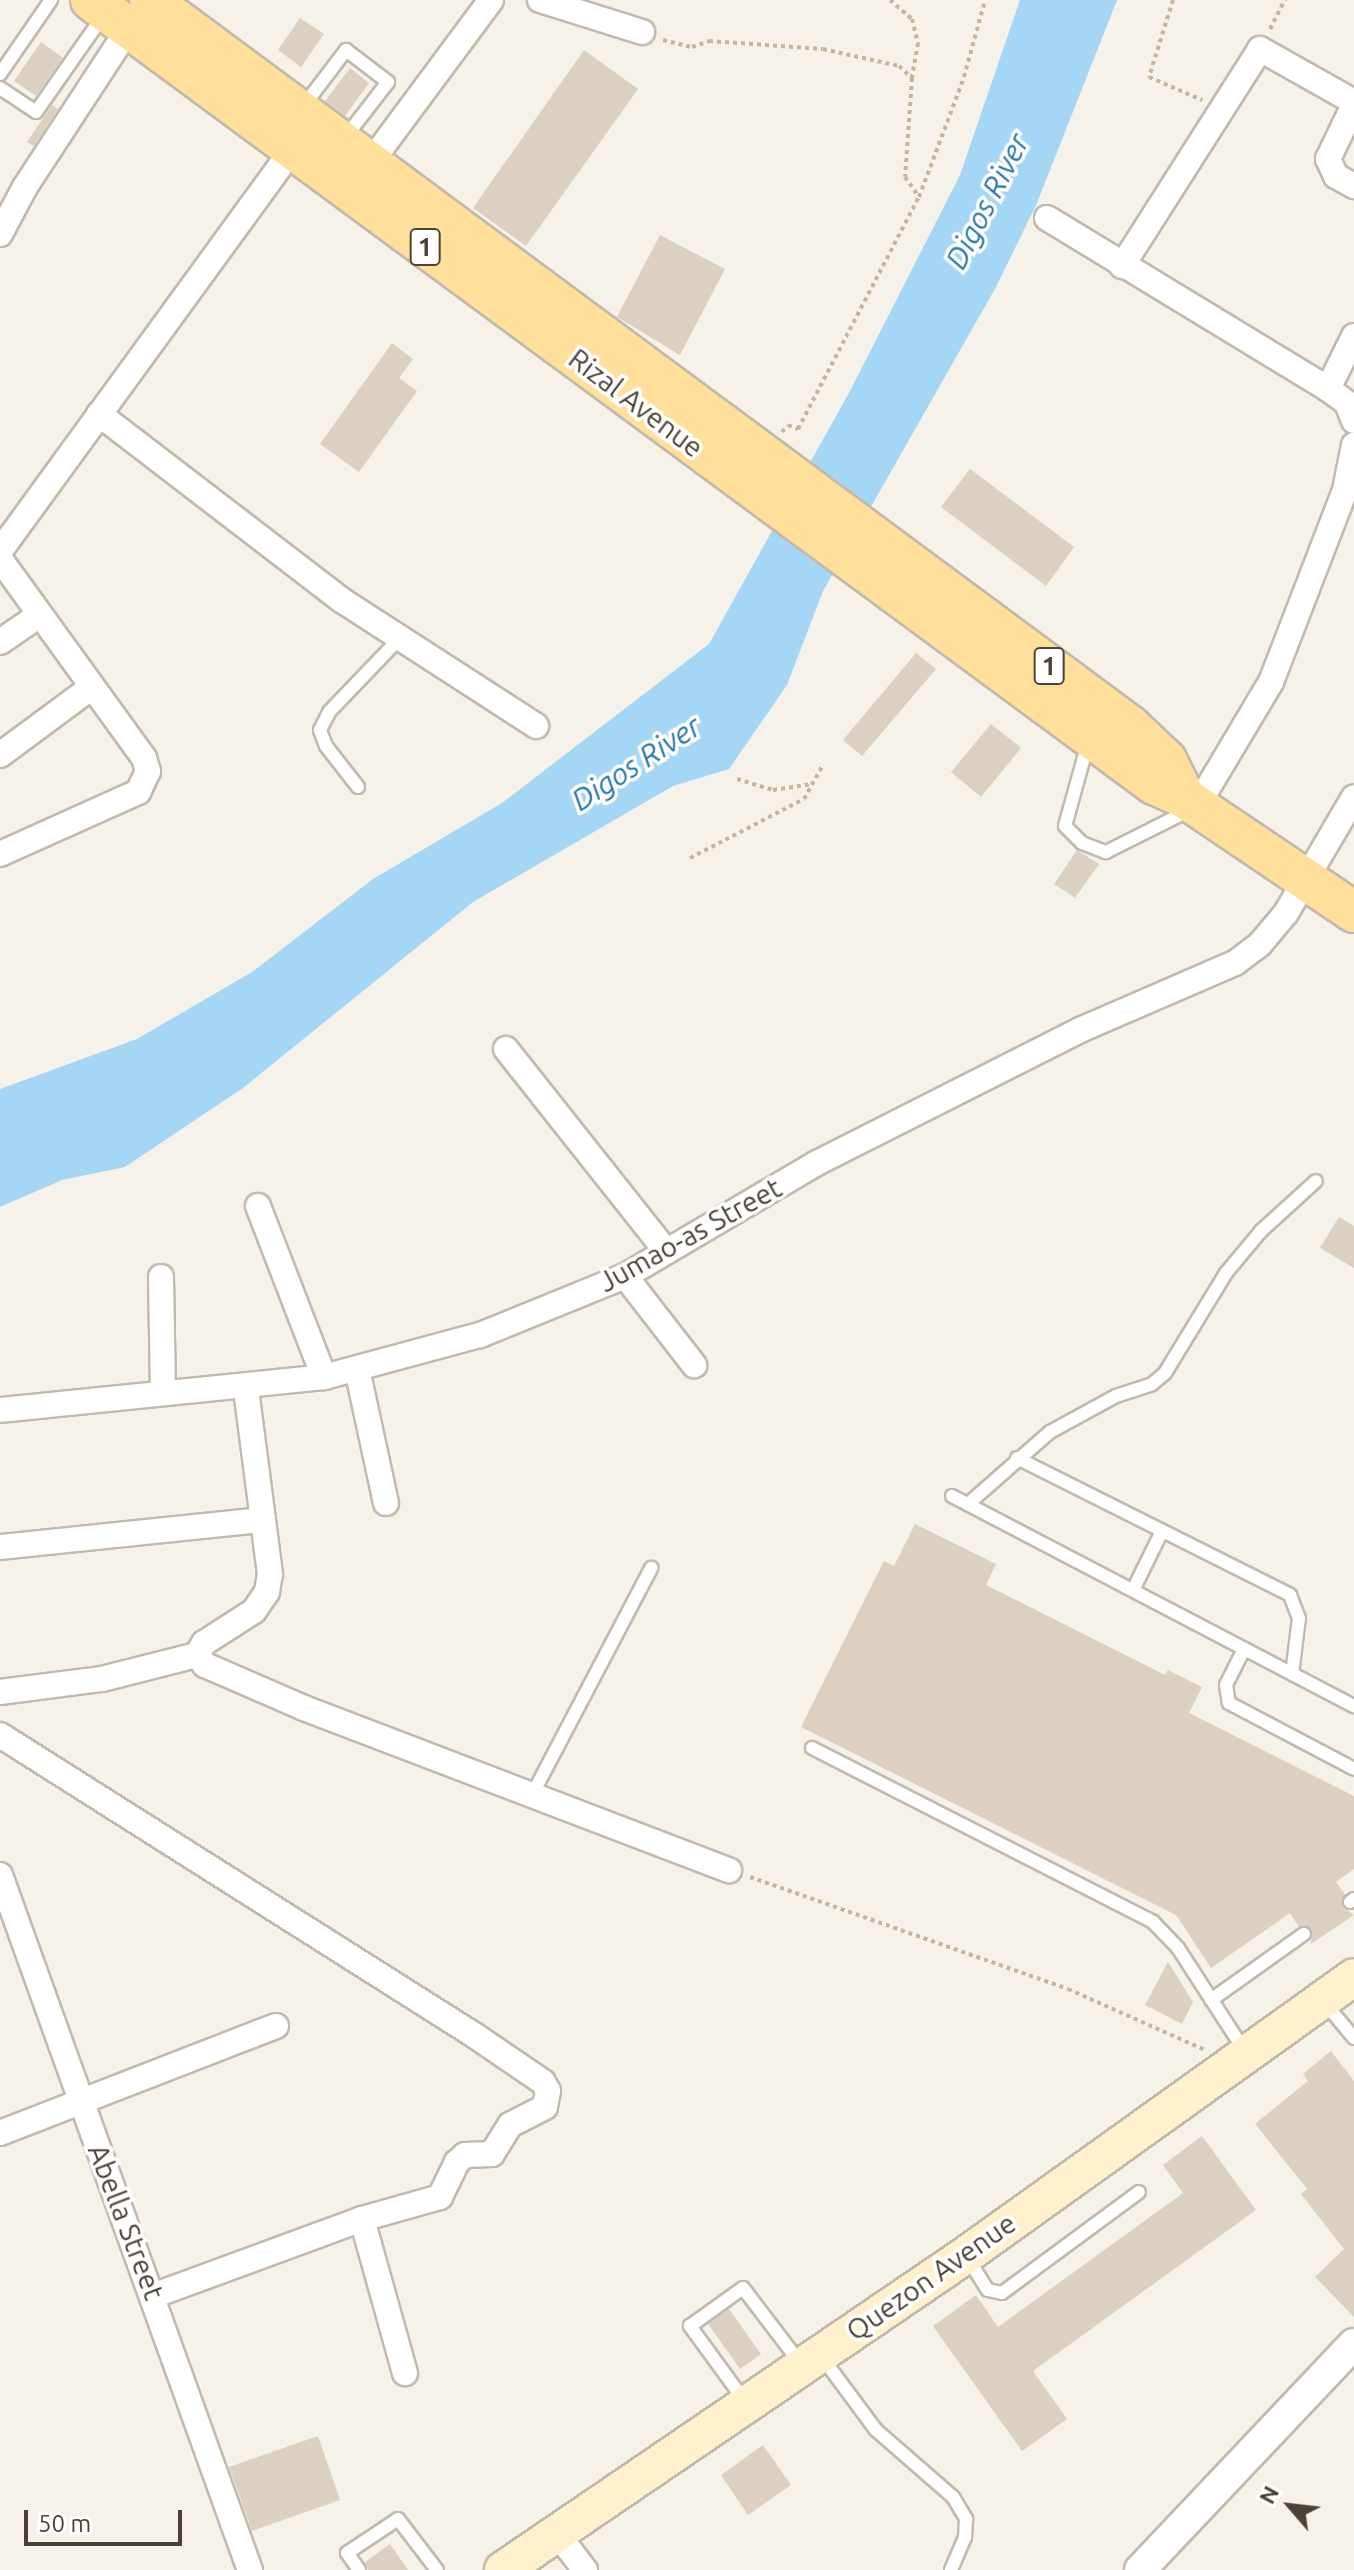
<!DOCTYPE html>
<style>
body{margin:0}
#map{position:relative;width:1354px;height:2570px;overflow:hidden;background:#f6f2ea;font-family:Ubuntu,sans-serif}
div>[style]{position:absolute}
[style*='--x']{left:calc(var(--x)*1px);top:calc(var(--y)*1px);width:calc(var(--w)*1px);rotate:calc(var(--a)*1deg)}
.water>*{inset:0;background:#a4d6f5}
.building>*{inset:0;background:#dbd0c2}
.path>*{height:4px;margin-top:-2px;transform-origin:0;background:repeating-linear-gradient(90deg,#c5b59c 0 4px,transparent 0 8px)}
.roads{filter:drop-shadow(2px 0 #c2baac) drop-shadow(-2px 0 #c2baac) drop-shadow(0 2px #c2baac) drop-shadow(0 -2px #c2baac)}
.service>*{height:12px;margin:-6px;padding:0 6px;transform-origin:6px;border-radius:6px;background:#fff}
.minor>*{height:24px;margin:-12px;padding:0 12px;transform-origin:12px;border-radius:12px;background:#fff}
.tertiary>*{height:30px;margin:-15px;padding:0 15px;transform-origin:15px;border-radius:15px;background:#fff}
.secondary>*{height:36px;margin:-18px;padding:0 18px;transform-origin:18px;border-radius:18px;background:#fff1cb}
.primary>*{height:40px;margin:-20px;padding:0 20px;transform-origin:20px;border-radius:20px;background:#ffdf9a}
span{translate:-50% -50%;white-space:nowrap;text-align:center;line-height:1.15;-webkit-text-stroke:7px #fff;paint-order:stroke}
.shield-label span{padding:2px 6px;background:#fff;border:2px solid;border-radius:6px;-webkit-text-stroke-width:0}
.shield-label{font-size:26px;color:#4a4237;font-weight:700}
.street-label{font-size:28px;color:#4a4237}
.water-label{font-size:30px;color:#2778ad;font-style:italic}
.north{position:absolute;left:1250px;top:2466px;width:80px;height:80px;-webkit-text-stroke:6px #fff;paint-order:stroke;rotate:298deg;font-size:22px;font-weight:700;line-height:32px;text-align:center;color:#4a4237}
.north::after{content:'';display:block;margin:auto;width:28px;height:36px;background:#4a4237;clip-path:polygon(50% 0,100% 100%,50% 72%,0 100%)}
.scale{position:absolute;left:24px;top:2510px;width:158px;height:36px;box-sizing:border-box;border:4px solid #4a4237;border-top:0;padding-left:10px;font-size:24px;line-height:28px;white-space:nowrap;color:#4a4237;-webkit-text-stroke:6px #fff;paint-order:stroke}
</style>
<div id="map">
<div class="water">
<div style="clip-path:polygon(1020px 0,1117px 0,1037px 203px,996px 287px,823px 591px,787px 685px,729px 769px,673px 786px,473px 902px,243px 1088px,125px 1167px,62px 1180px,0 1207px,0 1089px,137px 1039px,252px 972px,373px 879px,502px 803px,709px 644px,850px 391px,960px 175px)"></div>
</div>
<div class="building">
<div style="clip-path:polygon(300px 18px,324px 34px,301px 67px,278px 50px)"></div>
<div style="clip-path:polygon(41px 42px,63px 58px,36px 96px,14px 81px)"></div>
<div style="clip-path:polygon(584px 50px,638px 89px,526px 246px,473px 208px)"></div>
<div style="clip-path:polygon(350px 68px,369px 83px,345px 116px,325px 101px)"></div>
<div style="clip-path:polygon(52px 105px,58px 109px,34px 146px,27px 142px)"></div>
<div style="clip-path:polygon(660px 235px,725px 269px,680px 355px,617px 317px)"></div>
<div style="clip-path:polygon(392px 343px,413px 359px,399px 378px,417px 391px,359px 472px,320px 444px)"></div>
<div style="clip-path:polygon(970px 469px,1074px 547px,1046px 586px,941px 507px)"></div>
<div style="clip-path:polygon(916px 653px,936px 669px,862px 756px,843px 740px)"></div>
<div style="clip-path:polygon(991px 724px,1021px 748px,981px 797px,951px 772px)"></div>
<div style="clip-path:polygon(1077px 850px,1099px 864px,1075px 898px,1054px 884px)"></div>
<div style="clip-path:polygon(1339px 1217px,1354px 1226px,1354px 1268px,1320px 1248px)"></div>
<div style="clip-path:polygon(915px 1524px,996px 1564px,986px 1585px,1165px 1675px,1168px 1670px,1202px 1687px,1189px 1713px,1354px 1796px,1354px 1869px,1336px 1882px,1345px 1894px,1342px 1907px,1354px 1915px,1311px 1944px,1312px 1929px,1299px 1927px,1290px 1913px,1211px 1968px,1176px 1915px,801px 1727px,884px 1561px,894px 1566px)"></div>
<div style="clip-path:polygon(1168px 1962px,1193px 2002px,1182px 2024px,1145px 2005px)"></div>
<div style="clip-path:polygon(1331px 2051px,1354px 2081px,1354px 2317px,1315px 2277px,1344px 2249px,1301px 2194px,1307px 2189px,1255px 2124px,1308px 2081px,1303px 2074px)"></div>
<div style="clip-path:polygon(1202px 2136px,1256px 2210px,1033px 2371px,1067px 2419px,1022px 2451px,933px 2326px,976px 2295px,998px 2327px,1183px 2193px,1163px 2165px)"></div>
<div style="clip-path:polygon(729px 2309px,761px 2354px,740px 2369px,708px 2324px)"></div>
<div style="clip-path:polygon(318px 2436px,340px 2500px,252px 2531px,229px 2467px)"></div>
<div style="clip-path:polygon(763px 2445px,791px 2485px,748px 2515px,721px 2475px)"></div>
<div style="clip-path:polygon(390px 2544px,408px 2570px,368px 2570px,365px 2562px)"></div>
</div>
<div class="path">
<div style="--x:890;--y:0;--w:29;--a:41"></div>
<div style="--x:912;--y:19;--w:25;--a:76"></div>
<div style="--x:918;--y:43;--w:36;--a:100"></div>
<div style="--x:1173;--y:0;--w:81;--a:107.3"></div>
<div style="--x:1149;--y:77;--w:58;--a:23.5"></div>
<div style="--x:1270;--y:29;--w:33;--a:-63"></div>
<div style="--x:663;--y:40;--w:30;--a:14"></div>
<div style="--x:692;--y:47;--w:18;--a:-19"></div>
<div style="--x:709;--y:41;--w:114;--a:4"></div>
<div style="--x:823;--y:49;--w:78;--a:12.6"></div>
<div style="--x:899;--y:66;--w:18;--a:43"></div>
<div style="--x:912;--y:78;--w:99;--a:94"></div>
<div style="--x:905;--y:177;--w:24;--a:55"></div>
<div style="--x:782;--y:432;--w:9;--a:-49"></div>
<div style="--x:788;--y:425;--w:11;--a:22"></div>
<div style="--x:798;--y:429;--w:262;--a:-62.5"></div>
<div style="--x:919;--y:197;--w:128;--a:-69.4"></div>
<div style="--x:964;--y:77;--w:80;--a:-74.7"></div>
<div style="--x:737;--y:779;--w:38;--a:17"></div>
<div style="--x:773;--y:790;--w:40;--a:-8.5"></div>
<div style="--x:690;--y:858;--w:128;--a:-27.4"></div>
<div style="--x:804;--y:799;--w:37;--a:-61"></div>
<div style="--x:750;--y:1877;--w:337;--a:19.4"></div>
<div style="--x:1068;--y:1989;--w:150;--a:24"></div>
</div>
<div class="roads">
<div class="service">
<div style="--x:0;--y:74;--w:90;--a:-55.4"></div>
<div style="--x:0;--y:88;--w:43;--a:33.7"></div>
<div style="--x:36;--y:112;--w:117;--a:-55.1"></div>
<div style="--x:302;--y:108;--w:73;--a:-52.8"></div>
<div style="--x:346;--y:50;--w:53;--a:37.3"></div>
<div style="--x:388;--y:82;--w:72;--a:127.7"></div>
<div style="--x:1088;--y:743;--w:86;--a:105.5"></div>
<div style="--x:1065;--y:826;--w:24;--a:45"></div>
<div style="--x:1082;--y:843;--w:26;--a:21"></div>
<div style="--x:1106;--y:852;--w:94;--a:-26.6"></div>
<div style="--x:358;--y:787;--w:52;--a:-128"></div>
<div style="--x:326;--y:746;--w:17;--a:-111"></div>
<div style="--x:320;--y:730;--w:20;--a:-63"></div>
<div style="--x:329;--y:712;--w:103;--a:-46.2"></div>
<div style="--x:1017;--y:1458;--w:305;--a:26.6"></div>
<div style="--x:1290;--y:1595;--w:25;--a:69"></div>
<div style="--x:1299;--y:1618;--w:56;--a:97.1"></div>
<div style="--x:952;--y:1496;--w:454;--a:27.6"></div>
<div style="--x:968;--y:1504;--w:109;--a:-41.3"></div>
<div style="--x:1050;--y:1432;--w:75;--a:-28.6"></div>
<div style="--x:1116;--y:1396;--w:38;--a:-18"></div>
<div style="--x:1152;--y:1384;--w:17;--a:-40"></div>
<div style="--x:1165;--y:1373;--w:117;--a:-58.6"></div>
<div style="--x:1226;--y:1273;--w:55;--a:-50.2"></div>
<div style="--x:1261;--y:1231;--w:74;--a:-42.3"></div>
<div style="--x:1133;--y:1590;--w:66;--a:-63.8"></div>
<div style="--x:1244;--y:1649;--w:40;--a:116.6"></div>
<div style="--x:1226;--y:1685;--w:18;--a:81"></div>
<div style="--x:1229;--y:1703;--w:141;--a:27.8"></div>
<div style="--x:812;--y:1748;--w:383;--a:27"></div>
<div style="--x:1153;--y:1922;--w:36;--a:46"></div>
<div style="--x:1178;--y:1948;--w:121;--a:57.1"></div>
<div style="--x:531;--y:1797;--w:259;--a:-62.3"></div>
<div style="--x:1350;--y:1902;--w:5;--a:-37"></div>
<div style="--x:1211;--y:2000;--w:114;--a:-35.4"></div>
<div style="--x:1324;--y:2002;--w:47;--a:50.2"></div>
<div style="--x:967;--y:2257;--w:39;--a:58"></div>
<div style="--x:988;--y:2290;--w:14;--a:12"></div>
<div style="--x:1002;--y:2293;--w:170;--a:-36.4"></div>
<div style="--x:821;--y:2356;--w:92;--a:53.4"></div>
<div style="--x:876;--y:2430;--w:102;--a:41"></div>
<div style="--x:953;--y:2497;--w:26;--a:59"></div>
<div style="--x:966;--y:2519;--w:18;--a:93"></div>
<div style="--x:965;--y:2537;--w:36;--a:113"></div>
<div style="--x:744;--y:2400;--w:92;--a:-126.1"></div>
<div style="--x:690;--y:2326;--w:65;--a:-35.6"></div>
<div style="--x:743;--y:2288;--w:96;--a:52.7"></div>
<div style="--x:359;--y:2570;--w:21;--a:-125"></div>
<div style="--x:347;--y:2553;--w:61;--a:-33.7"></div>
<div style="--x:398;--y:2519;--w:64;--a:52.6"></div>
</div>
<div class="minor">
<div style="--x:540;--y:0;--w:107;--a:17.4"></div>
<div style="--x:1354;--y:105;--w:60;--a:115.7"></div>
<div style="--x:1328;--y:159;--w:19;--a:65"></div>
<div style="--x:1336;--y:176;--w:21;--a:29"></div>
<div style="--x:370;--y:163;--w:203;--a:-53.4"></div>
<div style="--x:1047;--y:218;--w:329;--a:31.3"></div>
<div style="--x:1328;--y:389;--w:24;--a:36"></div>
<div style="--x:1347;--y:403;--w:19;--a:69"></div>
<div style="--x:0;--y:234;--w:53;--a:-62"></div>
<div style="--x:25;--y:187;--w:190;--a:-56.8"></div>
<div style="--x:1122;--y:266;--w:257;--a:-57.5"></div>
<div style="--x:1260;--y:49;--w:108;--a:29.4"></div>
<div style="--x:1328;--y:389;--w:59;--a:-63.9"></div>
<div style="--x:99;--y:414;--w:307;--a:37.5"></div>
<div style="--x:343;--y:601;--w:230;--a:32.9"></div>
<div style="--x:0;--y:551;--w:510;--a:-53.94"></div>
<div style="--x:0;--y:559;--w:246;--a:54.1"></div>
<div style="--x:144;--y:758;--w:14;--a:73"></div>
<div style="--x:148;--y:771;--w:23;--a:115"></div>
<div style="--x:138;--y:792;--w:151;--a:155.8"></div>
<div style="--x:0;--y:642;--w:46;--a:-34.4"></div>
<div style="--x:0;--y:755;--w:114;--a:-36.5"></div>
<div style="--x:1197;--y:806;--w:144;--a:-59.2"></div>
<div style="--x:1271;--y:682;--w:206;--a:-68.9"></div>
<div style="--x:1345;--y:490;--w:46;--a:-78.7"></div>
<div style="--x:506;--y:1049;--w:258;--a:51.6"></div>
<div style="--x:258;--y:1206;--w:183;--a:68.9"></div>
<div style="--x:625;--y:1276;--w:113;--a:52.2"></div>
<div style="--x:161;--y:1277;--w:116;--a:89"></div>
<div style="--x:357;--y:1369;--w:137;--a:77.8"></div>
<div style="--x:0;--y:1410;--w:326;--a:-5.8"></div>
<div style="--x:324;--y:1377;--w:162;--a:-15.1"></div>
<div style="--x:480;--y:1335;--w:157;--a:-22.1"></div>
<div style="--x:625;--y:1276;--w:223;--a:-30.5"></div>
<div style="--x:817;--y:1163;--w:295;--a:-26.8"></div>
<div style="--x:1080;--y:1030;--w:169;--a:-23.4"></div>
<div style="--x:1235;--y:963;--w:31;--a:-37"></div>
<div style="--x:1260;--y:944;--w:40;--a:-50"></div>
<div style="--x:1286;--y:913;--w:134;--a:-59.6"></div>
<div style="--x:0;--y:1547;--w:264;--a:-5.9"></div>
<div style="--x:197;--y:1655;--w:13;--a:51"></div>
<div style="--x:205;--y:1665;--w:108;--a:23.5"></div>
<div style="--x:304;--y:1708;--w:455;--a:20.9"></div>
<div style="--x:0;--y:1692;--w:103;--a:-7.3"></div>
<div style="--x:102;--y:1679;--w:98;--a:-14.2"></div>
<div style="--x:197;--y:1655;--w:14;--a:-60"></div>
<div style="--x:204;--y:1643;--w:59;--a:-32.6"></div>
<div style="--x:254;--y:1611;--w:23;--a:-56"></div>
<div style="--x:267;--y:1592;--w:18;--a:-81"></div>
<div style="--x:270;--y:1574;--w:187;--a:-97.4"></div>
<div style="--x:0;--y:1735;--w:561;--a:32.33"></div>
<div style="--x:474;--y:2035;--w:83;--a:34.3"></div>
<div style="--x:543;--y:2082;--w:10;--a:61"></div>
<div style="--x:548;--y:2091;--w:16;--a:101"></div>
<div style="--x:545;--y:2107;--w:39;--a:153"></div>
<div style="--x:510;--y:2125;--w:34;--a:122"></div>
<div style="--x:492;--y:2154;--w:27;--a:178"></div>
<div style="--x:465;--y:2155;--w:11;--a:139"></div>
<div style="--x:457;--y:2162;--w:39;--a:116"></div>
<div style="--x:440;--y:2197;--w:81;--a:164.2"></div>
<div style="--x:362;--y:2219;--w:221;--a:159.8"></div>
<div style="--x:0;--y:1875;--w:739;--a:70.22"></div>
<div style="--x:0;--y:2133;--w:296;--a:-21.2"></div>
<div style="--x:362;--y:2219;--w:160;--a:74.4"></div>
<div style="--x:556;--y:2532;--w:48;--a:52.7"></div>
</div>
<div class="tertiary">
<div style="--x:1140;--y:2570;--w:311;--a:-46.6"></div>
</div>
<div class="secondary">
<div style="--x:503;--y:2570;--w:560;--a:-34.23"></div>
<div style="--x:966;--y:2255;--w:477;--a:-35.6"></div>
</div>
<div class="primary">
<div style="--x:91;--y:0;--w:1321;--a:36.41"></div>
<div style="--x:1154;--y:784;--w:34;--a:24"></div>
<div style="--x:1185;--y:798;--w:204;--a:34"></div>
<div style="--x:150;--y:0;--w:1220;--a:36.53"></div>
<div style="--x:1130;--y:726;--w:50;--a:43.4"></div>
<div style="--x:1166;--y:760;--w:42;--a:63.4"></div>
</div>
</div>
<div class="shield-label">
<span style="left:425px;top:247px">1</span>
<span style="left:1049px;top:666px">1</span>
</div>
<div class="street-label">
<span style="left:636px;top:403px;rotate:37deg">Rizal Avenue</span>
<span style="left:690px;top:1235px;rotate:-29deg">Jumao-as Street</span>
<span style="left:126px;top:2222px;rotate:69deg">Abella Street</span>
<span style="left:931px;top:2277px;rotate:-35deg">Quezon Avenue</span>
</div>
<div class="water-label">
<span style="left:987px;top:201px;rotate:-63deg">Digos River</span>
<span style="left:636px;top:763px;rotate:-33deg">Digos River</span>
</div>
<div class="north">N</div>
<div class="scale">50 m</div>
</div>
